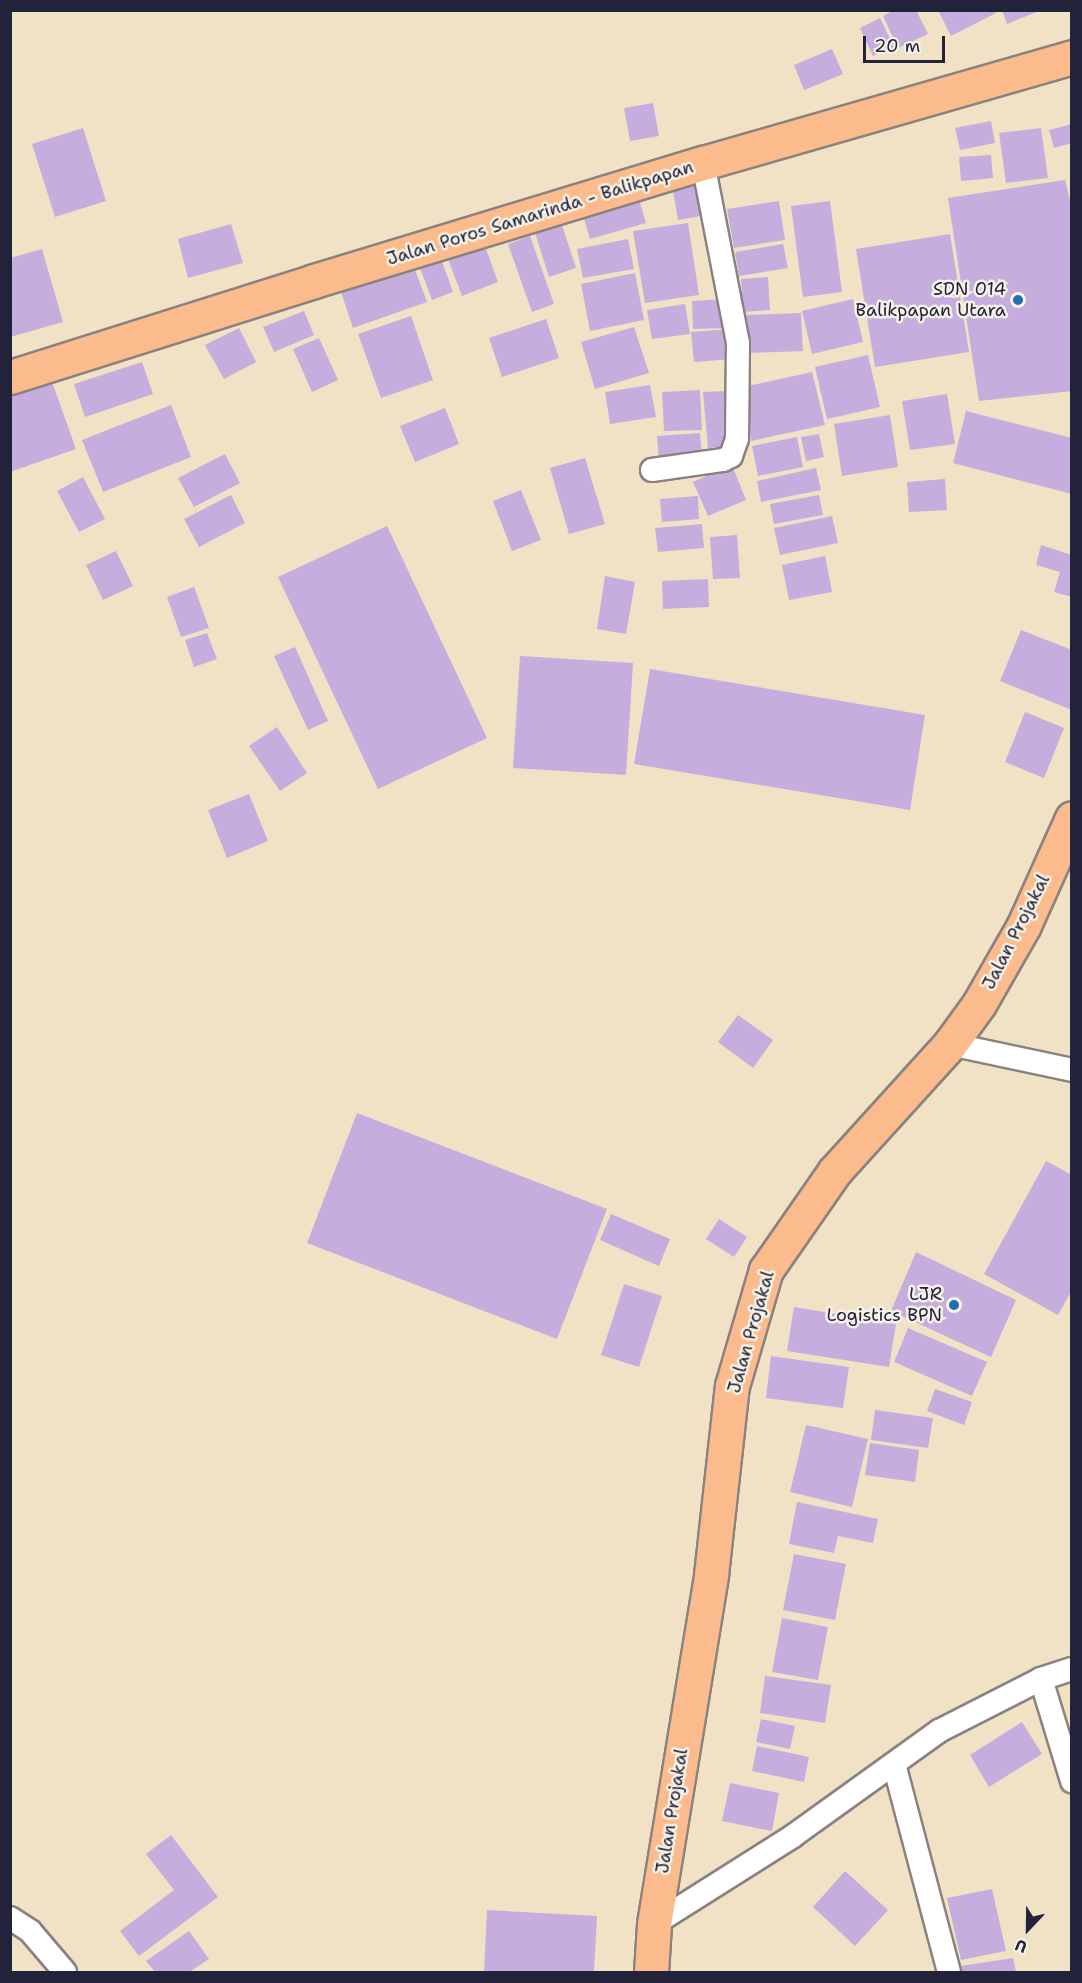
<!DOCTYPE html>
<style>
body{margin:0}
#map{position:relative;width:1082px;height:1983px;overflow:hidden;background:#f1e2c6;font-family:"Shantell Sans",sans-serif}
div>[style]{position:absolute}
[style*='--x']{left:calc(var(--x)*1px);top:calc(var(--y)*1px);width:calc(var(--w)*1px);rotate:calc(var(--a)*1deg)}
.building>*{inset:0;background:#c5adde}
.roads{filter:drop-shadow(2px 0 #8a8280) drop-shadow(-2px 0 #8a8280) drop-shadow(0 2px #8a8280) drop-shadow(0 -2px #8a8280)}
.minor>*{height:22px;margin:-11px;padding:0 11px;transform-origin:11px;border-radius:11px;background:#fff}
.primary>*{height:33px;margin:-16.5px;padding:0 16.5px;transform-origin:16.5px;border-radius:16.5px;background:#fbbb8c}
.trunk>*{height:33px;margin:-16.5px;padding:0 16.5px;transform-origin:16.5px;border-radius:16.5px;background:#fbbb8c}
.dots>*{width:16px;height:16px;translate:-50% -50%;box-sizing:border-box;border:3px solid #f7f3e8;border-radius:50%}
span{translate:-50% -50%;white-space:nowrap;text-align:center;line-height:1.15;-webkit-text-stroke:5px #f7f3e8;paint-order:stroke}
.street-label{font-size:18px;color:#22223b}
.poi-label{font-size:18px;color:#22223b}
.right{translate:-100% -50%;text-align:right}
.frame{position:absolute;inset:0;border:12px solid #22223b;pointer-events:none}
.north{position:absolute;left:998px;top:1899px;width:60px;height:60px;-webkit-text-stroke:4px #f7f3e8;paint-order:stroke;rotate:202deg;font-size:16px;font-weight:700;line-height:24px;text-align:center;color:#22223b}
.north::after{content:'';display:block;margin:auto;width:21px;height:27px;background:#22223b;clip-path:polygon(50% 0,100% 100%,50% 72%,0 100%)}
.scale{position:absolute;left:863px;top:36px;width:82px;height:27px;box-sizing:border-box;border:3px solid #22223b;border-top:0;padding-left:8px;font-size:18px;line-height:21px;white-space:nowrap;color:#22223b;-webkit-text-stroke:4px #f7f3e8;paint-order:stroke}
</style>
<div id="map">
<div class="building">
<div style="clip-path:polygon(894px 10px,916px 10px,928px 34px,898px 48px,883px 16px)"></div>
<div style="clip-path:polygon(938px 10px,994px 10px,996px 13px,951px 36px)"></div>
<div style="clip-path:polygon(1002px 10px,1039px 10px,1039px 11px,1007px 24px)"></div>
<div style="clip-path:polygon(880px 18px,894px 47px,873px 56px,860px 28px)"></div>
<div style="clip-path:polygon(832px 49px,843px 74px,804px 90px,794px 65px)"></div>
<div style="clip-path:polygon(653px 103px,659px 136px,630px 141px,624px 108px)"></div>
<div style="clip-path:polygon(991px 121px,995px 143px,960px 150px,955px 128px)"></div>
<div style="clip-path:polygon(1072px 124px,1072px 143px,1054px 148px,1049px 130px)"></div>
<div style="clip-path:polygon(83px 128px,106px 201px,55px 217px,32px 144px)"></div>
<div style="clip-path:polygon(1041px 128px,1048px 178px,1006px 183px,999px 133px)"></div>
<div style="clip-path:polygon(991px 155px,993px 178px,961px 181px,959px 157px)"></div>
<div style="clip-path:polygon(1065px 180px,1072px 209px,1072px 391px,979px 401px,948px 198px)"></div>
<div style="clip-path:polygon(696px 181px,701px 216px,678px 220px,672px 185px)"></div>
<div style="clip-path:polygon(638px 196px,646px 223px,590px 239px,582px 212px)"></div>
<div style="clip-path:polygon(779px 201px,785px 240px,734px 248px,727px 209px)"></div>
<div style="clip-path:polygon(830px 201px,842px 292px,803px 297px,791px 206px)"></div>
<div style="clip-path:polygon(688px 223px,699px 295px,645px 303px,633px 231px)"></div>
<div style="clip-path:polygon(231px 224px,243px 263px,188px 278px,178px 239px)"></div>
<div style="clip-path:polygon(562px 225px,576px 268px,549px 277px,535px 233px)"></div>
<div style="clip-path:polygon(950px 234px,969px 352px,875px 367px,856px 249px)"></div>
<div style="clip-path:polygon(530px 236px,554px 304px,532px 312px,508px 244px)"></div>
<div style="clip-path:polygon(628px 239px,634px 269px,583px 278px,577px 249px)"></div>
<div style="clip-path:polygon(783px 244px,788px 268px,739px 276px,735px 252px)"></div>
<div style="clip-path:polygon(485px 246px,498px 282px,462px 296px,448px 259px)"></div>
<div style="clip-path:polygon(42px 249px,63px 322px,10px 337px,10px 258px)"></div>
<div style="clip-path:polygon(439px 253px,453px 292px,432px 300px,417px 260px)"></div>
<div style="clip-path:polygon(414px 267px,427px 302px,353px 328px,341px 292px)"></div>
<div style="clip-path:polygon(635px 273px,644px 320px,590px 331px,581px 284px)"></div>
<div style="clip-path:polygon(768px 277px,770px 310px,743px 312px,741px 279px)"></div>
<div style="clip-path:polygon(725px 299px,727px 328px,693px 329px,692px 301px)"></div>
<div style="clip-path:polygon(853px 299px,863px 342px,812px 354px,802px 311px)"></div>
<div style="clip-path:polygon(685px 304px,690px 334px,652px 339px,647px 310px)"></div>
<div style="clip-path:polygon(304px 311px,314px 335px,274px 352px,263px 327px)"></div>
<div style="clip-path:polygon(801px 313px,803px 351px,748px 353px,746px 315px)"></div>
<div style="clip-path:polygon(411px 316px,433px 380px,381px 398px,358px 334px)"></div>
<div style="clip-path:polygon(546px 319px,559px 358px,502px 377px,489px 338px)"></div>
<div style="clip-path:polygon(634px 327px,649px 373px,595px 389px,581px 342px)"></div>
<div style="clip-path:polygon(239px 328px,256px 362px,224px 379px,205px 345px)"></div>
<div style="clip-path:polygon(729px 329px,732px 359px,694px 362px,691px 332px)"></div>
<div style="clip-path:polygon(319px 338px,338px 380px,312px 392px,293px 349px)"></div>
<div style="clip-path:polygon(868px 355px,880px 407px,827px 419px,815px 367px)"></div>
<div style="clip-path:polygon(142px 362px,153px 394px,85px 417px,74px 384px)"></div>
<div style="clip-path:polygon(812px 372px,825px 425px,751px 441px,739px 388px)"></div>
<div style="clip-path:polygon(52px 382px,76px 449px,10px 472px,10px 397px)"></div>
<div style="clip-path:polygon(650px 385px,656px 417px,610px 424px,605px 392px)"></div>
<div style="clip-path:polygon(700px 390px,702px 430px,664px 431px,662px 392px)"></div>
<div style="clip-path:polygon(726px 391px,730px 446px,708px 448px,703px 392px)"></div>
<div style="clip-path:polygon(947px 394px,955px 444px,910px 450px,902px 401px)"></div>
<div style="clip-path:polygon(171px 405px,191px 457px,103px 492px,82px 440px)"></div>
<div style="clip-path:polygon(445px 408px,459px 444px,415px 462px,400px 426px)"></div>
<div style="clip-path:polygon(966px 411px,1072px 438px,1072px 494px,953px 463px)"></div>
<div style="clip-path:polygon(890px 415px,898px 467px,842px 476px,834px 424px)"></div>
<div style="clip-path:polygon(700px 433px,702px 458px,659px 461px,657px 436px)"></div>
<div style="clip-path:polygon(819px 434px,824px 457px,806px 461px,801px 437px)"></div>
<div style="clip-path:polygon(797px 437px,803px 467px,758px 476px,752px 446px)"></div>
<div style="clip-path:polygon(225px 454px,240px 483px,194px 507px,178px 478px)"></div>
<div style="clip-path:polygon(585px 458px,605px 524px,569px 534px,550px 468px)"></div>
<div style="clip-path:polygon(732px 465px,746px 500px,708px 516px,693px 482px)"></div>
<div style="clip-path:polygon(816px 468px,821px 490px,761px 502px,757px 481px)"></div>
<div style="clip-path:polygon(83px 477px,105px 519px,79px 532px,57px 491px)"></div>
<div style="clip-path:polygon(945px 479px,947px 510px,909px 512px,907px 482px)"></div>
<div style="clip-path:polygon(521px 490px,541px 540px,512px 551px,493px 501px)"></div>
<div style="clip-path:polygon(231px 495px,245px 523px,199px 547px,184px 519px)"></div>
<div style="clip-path:polygon(819px 495px,823px 515px,774px 524px,770px 504px)"></div>
<div style="clip-path:polygon(698px 496px,699px 519px,662px 522px,660px 499px)"></div>
<div style="clip-path:polygon(832px 516px,838px 543px,780px 555px,774px 528px)"></div>
<div style="clip-path:polygon(702px 524px,704px 548px,658px 552px,655px 528px)"></div>
<div style="clip-path:polygon(387px 526px,487px 738px,378px 789px,278px 577px)"></div>
<div style="clip-path:polygon(737px 535px,740px 578px,713px 579px,710px 537px)"></div>
<div style="clip-path:polygon(1041px 545px,1072px 555px,1072px 597px,1054px 592px,1060px 572px,1036px 565px)"></div>
<div style="clip-path:polygon(116px 551px,133px 586px,103px 600px,86px 565px)"></div>
<div style="clip-path:polygon(825px 556px,832px 592px,789px 600px,782px 565px)"></div>
<div style="clip-path:polygon(605px 576px,635px 582px,626px 634px,597px 629px)"></div>
<div style="clip-path:polygon(708px 579px,709px 607px,663px 609px,662px 581px)"></div>
<div style="clip-path:polygon(194px 587px,209px 628px,181px 637px,167px 597px)"></div>
<div style="clip-path:polygon(1021px 630px,1072px 650px,1072px 710px,1000px 681px)"></div>
<div style="clip-path:polygon(207px 633px,217px 659px,194px 667px,185px 640px)"></div>
<div style="clip-path:polygon(295px 647px,328px 721px,308px 730px,274px 656px)"></div>
<div style="clip-path:polygon(520px 656px,633px 663px,626px 775px,513px 768px)"></div>
<div style="clip-path:polygon(650px 669px,925px 715px,910px 810px,634px 764px)"></div>
<div style="clip-path:polygon(1025px 712px,1064px 728px,1044px 778px,1005px 762px)"></div>
<div style="clip-path:polygon(277px 727px,307px 773px,280px 791px,249px 746px)"></div>
<div style="clip-path:polygon(249px 794px,268px 841px,227px 858px,208px 810px)"></div>
<div style="clip-path:polygon(738px 1015px,773px 1040px,753px 1068px,718px 1042px)"></div>
<div style="clip-path:polygon(357px 1113px,607px 1209px,557px 1339px,307px 1243px)"></div>
<div style="clip-path:polygon(1046px 1161px,1072px 1175px,1072px 1290px,1058px 1315px,984px 1274px)"></div>
<div style="clip-path:polygon(611px 1214px,670px 1239px,659px 1266px,600px 1240px)"></div>
<div style="clip-path:polygon(719px 1219px,747px 1237px,734px 1257px,706px 1239px)"></div>
<div style="clip-path:polygon(916px 1252px,1016px 1300px,991px 1357px,891px 1311px)"></div>
<div style="clip-path:polygon(624px 1284px,662px 1296px,639px 1367px,601px 1355px)"></div>
<div style="clip-path:polygon(794px 1307px,896px 1324px,889px 1367px,787px 1351px)"></div>
<div style="clip-path:polygon(908px 1328px,987px 1362px,972px 1396px,894px 1362px)"></div>
<div style="clip-path:polygon(771px 1356px,849px 1367px,843px 1408px,766px 1398px)"></div>
<div style="clip-path:polygon(935px 1389px,972px 1402px,964px 1425px,927px 1411px)"></div>
<div style="clip-path:polygon(875px 1410px,933px 1418px,928px 1448px,871px 1440px)"></div>
<div style="clip-path:polygon(806px 1425px,868px 1439px,852px 1507px,790px 1492px)"></div>
<div style="clip-path:polygon(870px 1443px,919px 1450px,915px 1482px,865px 1475px)"></div>
<div style="clip-path:polygon(797px 1502px,878px 1519px,873px 1543px,838px 1536px,834px 1553px,789px 1544px)"></div>
<div style="clip-path:polygon(794px 1554px,846px 1564px,835px 1620px,783px 1610px)"></div>
<div style="clip-path:polygon(782px 1618px,828px 1627px,818px 1680px,772px 1672px)"></div>
<div style="clip-path:polygon(765px 1676px,831px 1685px,825px 1723px,760px 1713px)"></div>
<div style="clip-path:polygon(761px 1719px,795px 1726px,790px 1749px,756px 1742px)"></div>
<div style="clip-path:polygon(1022px 1722px,1042px 1754px,989px 1787px,970px 1755px)"></div>
<div style="clip-path:polygon(757px 1746px,809px 1757px,804px 1782px,752px 1771px)"></div>
<div style="clip-path:polygon(730px 1783px,779px 1793px,772px 1831px,722px 1821px)"></div>
<div style="clip-path:polygon(171px 1835px,218px 1897px,139px 1956px,120px 1931px,174px 1890px,146px 1854px)"></div>
<div style="clip-path:polygon(845px 1871px,888px 1910px,855px 1946px,813px 1907px)"></div>
<div style="clip-path:polygon(992px 1889px,1006px 1951px,961px 1960px,947px 1898px)"></div>
<div style="clip-path:polygon(487px 1910px,597px 1916px,594px 1972px,484px 1972px)"></div>
<div style="clip-path:polygon(189px 1931px,209px 1959px,189px 1972px,155px 1972px,146px 1961px)"></div>
<div style="clip-path:polygon(1013px 1958px,1016px 1972px,962px 1972px,961px 1966px)"></div>
</div>
<div class="roads">
<div class="minor">
<div style="--x:652;--y:470;--w:72;--a:-8"></div>
<div style="--x:723;--y:460;--w:9;--a:-27"></div>
<div style="--x:731;--y:456;--w:18;--a:-71"></div>
<div style="--x:737;--y:439;--w:96;--a:-89.4"></div>
<div style="--x:738;--y:343;--w:183;--a:-101"></div>
<div style="--x:950;--y:1044;--w:125;--a:12"></div>
<div style="--x:1041;--y:1679;--w:107;--a:73.1"></div>
<div style="--x:894;--y:1764;--w:215;--a:75.2"></div>
<div style="--x:10;--y:1918;--w:24;--a:33"></div>
<div style="--x:30;--y:1931;--w:54;--a:49.5"></div>
<div style="--x:654;--y:1924;--w:165;--a:-32.3"></div>
<div style="--x:793;--y:1836;--w:180;--a:-35.7"></div>
<div style="--x:939;--y:1731;--w:114;--a:-27"></div>
<div style="--x:1041;--y:1679;--w:33;--a:-18"></div>
</div>
<div class="primary">
<div style="--x:651;--y:1972;--w:48;--a:-86.4"></div>
<div style="--x:654;--y:1924;--w:354;--a:-80.7"></div>
<div style="--x:711;--y:1575;--w:190;--a:-83.7"></div>
<div style="--x:732;--y:1386;--w:121;--a:-73.7"></div>
<div style="--x:766;--y:1270;--w:119;--a:-55.2"></div>
<div style="--x:834;--y:1172;--w:173;--a:-47.8"></div>
<div style="--x:950;--y:1044;--w:49;--a:-54.1"></div>
<div style="--x:979;--y:1004;--w:91;--a:-60.3"></div>
<div style="--x:1024;--y:925;--w:117;--a:-65.8"></div>
</div>
<div class="trunk">
<div style="--x:10;--y:377;--w:319;--a:-17.5"></div>
<div style="--x:314;--y:281;--w:407;--a:-16.9"></div>
<div style="--x:703;--y:163;--w:384;--a:-16"></div>
</div>
</div>
<div class="dots">
<div style="left:1018px;top:300px;background:#1f6fb2"></div>
<div style="left:954px;top:1305px;background:#1f6fb2"></div>
</div>
<div class="street-label">
<span style="left:540px;top:213px;rotate:-17deg">Jalan Poros Samarinda - Balikpapan</span>
<span style="left:1016px;top:932px;rotate:-63deg">Jalan Projakal</span>
<span style="left:751px;top:1332px;rotate:-74deg">Jalan Projakal</span>
<span style="left:672px;top:1811px;rotate:-81deg">Jalan Projakal</span>
</div>
<div class="poi-label">
<span class="right" style="left:1006px;top:300px">SDN 014<br>Balikpapan Utara</span>
<span class="right" style="left:942px;top:1305px">LJR<br>Logistics BPN</span>
</div>
<div class="frame"></div>
<div class="north">U</div>
<div class="scale">20 m</div>
</div>
